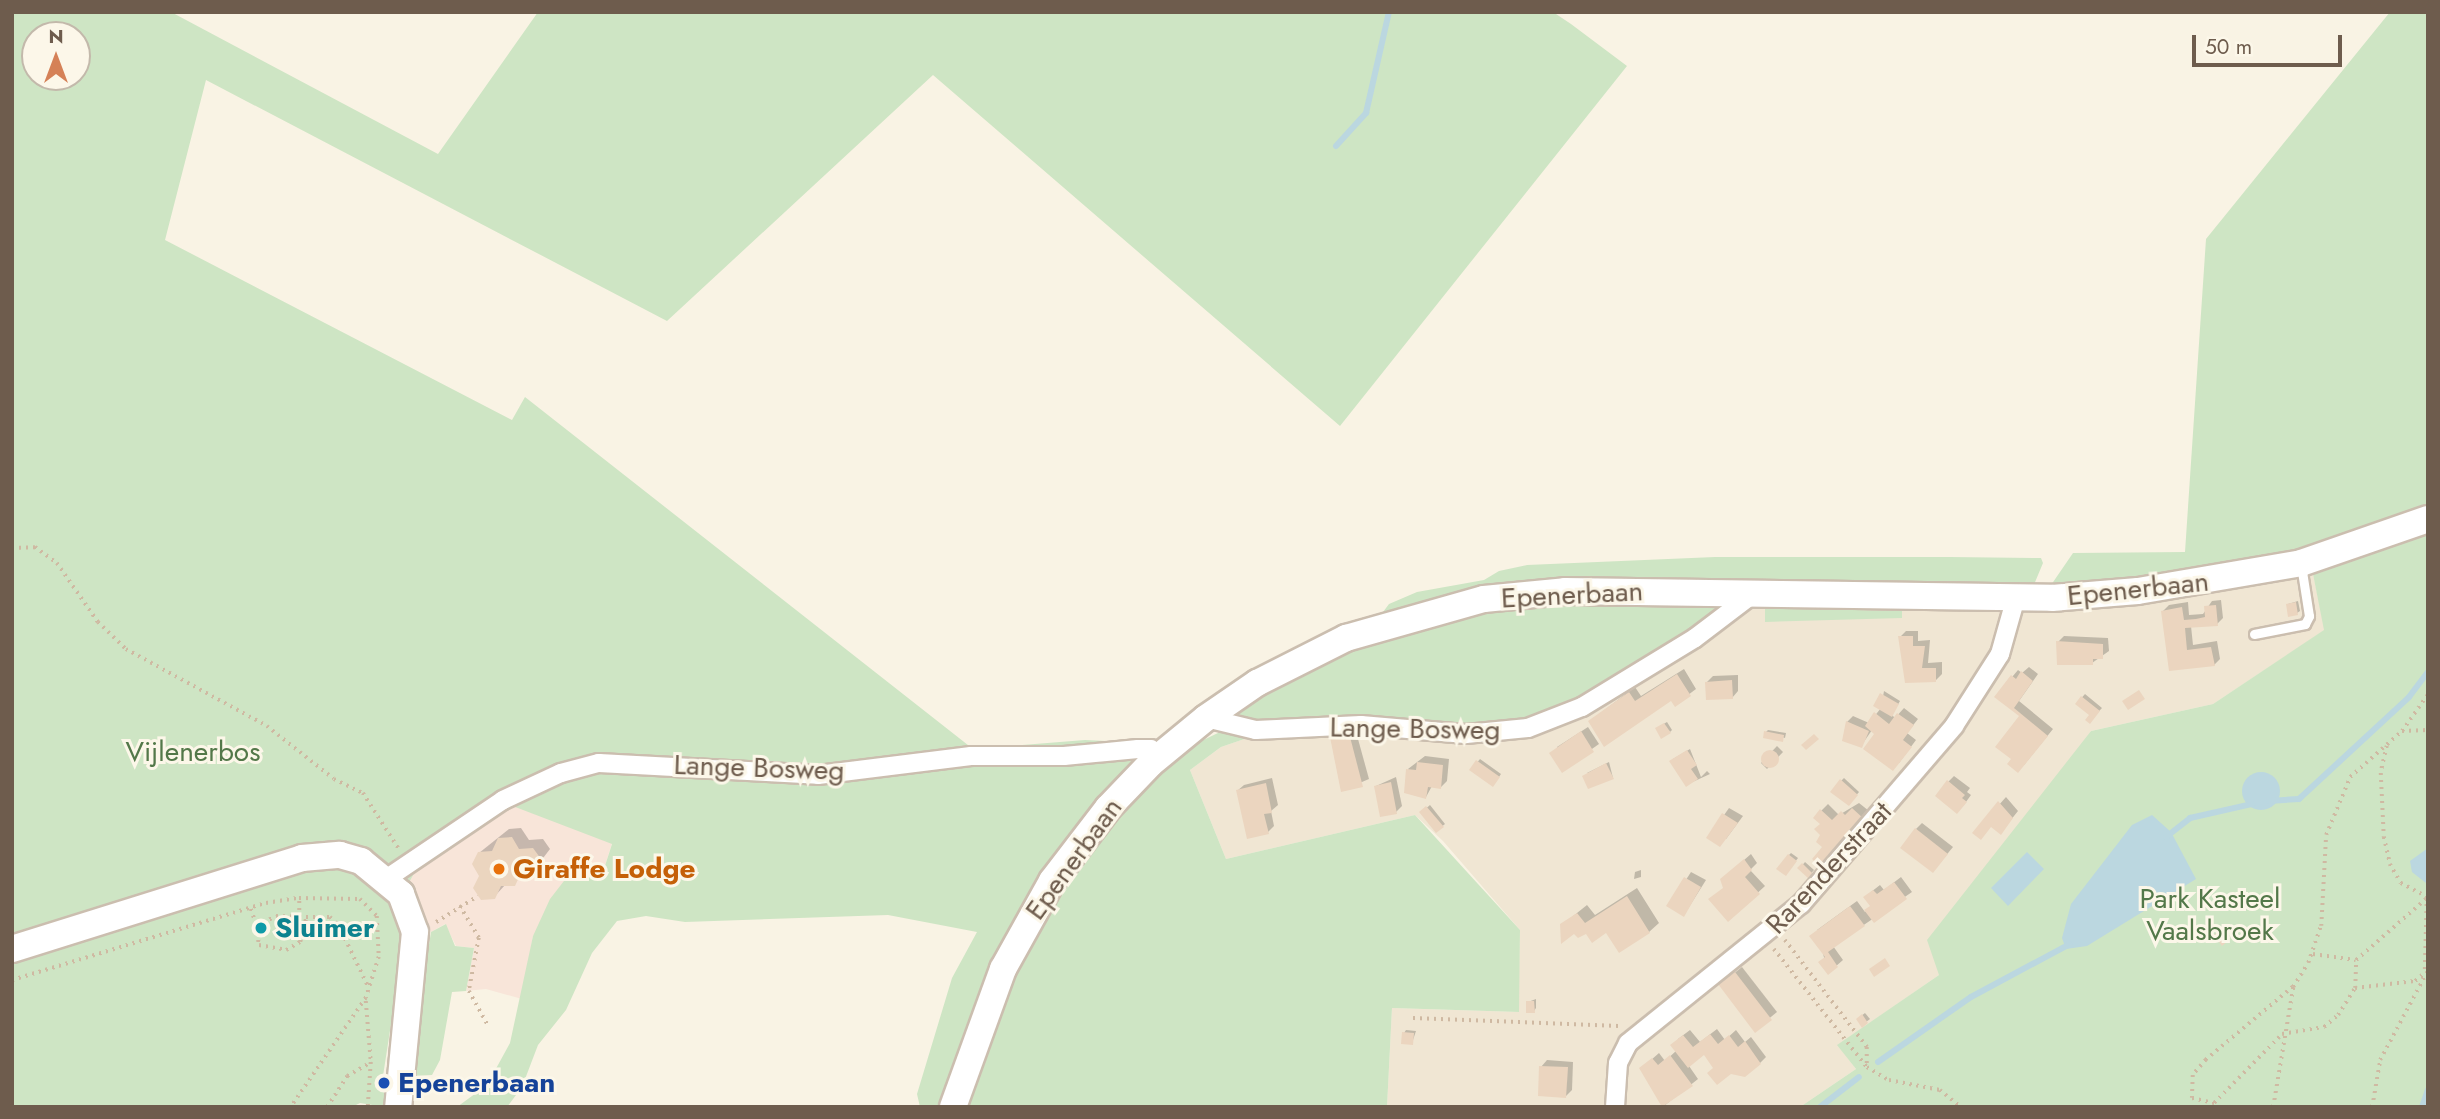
<!DOCTYPE html>
<style>
body{margin:0}
#map{position:relative;width:2440px;height:1119px;overflow:hidden;background:#f9f3e4;font-family:Jost,sans-serif}
div>[style]{position:absolute}
[style*='--x']{left:calc(var(--x)*1px);top:calc(var(--y)*1px);width:calc(var(--w)*1px);rotate:calc(var(--a)*1deg)}
.residential>*{inset:0;background:#f0e6d3}
.commercial>*{inset:0;background:#f8e5d9}
.green>*{inset:0;background:#cee5c4}
.water>*{inset:0;background:#bbd7e0}
.round{border-radius:50%}
.shadow>*{inset:0;background:#0003}
.stream>*{height:6px;margin:-3px;padding:0 3px;transform-origin:3px;border-radius:3px;background:#bbd7e0}
.building>*{inset:0;background:#ebd5bf}
.path>*{height:3.5px;margin-top:-1.75px;transform-origin:0;background:repeating-linear-gradient(90deg,#cfb9a2 0 2px,transparent 0 7px)}
.roads{filter:drop-shadow(2px 0 #cbbeaf) drop-shadow(-2px 0 #cbbeaf) drop-shadow(0 2px #cbbeaf) drop-shadow(0 -2px #cbbeaf)}
.lane>*{height:9px;margin:-4.5px;padding:0 4.5px;transform-origin:4.5px;border-radius:4.5px;background:#fff}
.street>*{height:18px;margin:-9px;padding:0 9px;transform-origin:9px;border-radius:9px;background:#fff}
.secondary>*{height:26px;margin:-13px;padding:0 13px;transform-origin:13px;border-radius:13px;background:#fff}
.dots>*{width:19px;height:19px;translate:-50% -50%;box-sizing:border-box;border:4px solid #fcf7e9;border-radius:50%}
span{translate:-50% -50%;white-space:nowrap;text-align:center;line-height:1.15;-webkit-text-stroke:6px #fcf7e9;paint-order:stroke}
.street-label{font-size:28px;color:#6e5c4d}
.park-label{font-size:28px;color:#537849}
.food-label{font-size:28px;color:#c56008;font-weight:700}
.left{translate:0 -50%;text-align:left}
.culture-label{font-size:28px;color:#0d838f;font-weight:700}
.transit-label{font-size:28px;color:#164399;font-weight:700}
.frame{position:absolute;inset:0;border:14px solid #6e5c4d;pointer-events:none}
.north{position:absolute;left:21px;top:21px;width:70px;height:70px;box-sizing:border-box;background:#fcf7e9;border:2px solid #c3b9ab;border-radius:50%;rotate:0deg;font-size:19px;font-weight:700;line-height:28px;text-align:center;color:#6e5c4d}
.north::after{content:'';display:block;margin:auto;width:24px;height:32px;background:#d58157;clip-path:polygon(50% 0,100% 100%,50% 72%,0 100%)}
.scale{position:absolute;left:2192px;top:35px;width:150px;height:32px;box-sizing:border-box;border:4px solid #6e5c4d;border-top:0;padding-left:9px;font-size:21px;line-height:24px;white-space:nowrap;color:#6e5c4d;-webkit-text-stroke:5px #fcf7e9;paint-order:stroke}
</style>
<div id="map">
<div class="residential">
<div style="clip-path:polygon(2312px 569px,2325px 630px,2213px 704px,2091px 731px,1939px 975px,1838px 1045px,1856px 1069px,1800px 1107px,1387px 1107px,1392px 1008px,1518px 1012px,1520px 930px,1443px 841px,1415px 815px,1226px 859px,1190px 770px,1221px 747px,1256px 735px,1740px 598px,1836px 602px)"></div>
</div>
<div class="commercial">
<div style="clip-path:polygon(510px 804px,612px 843px,603px 872px,533px 936px,522px 999px,486px 989px,466px 991px,474px 948px,456px 946px,445px 924px,431px 932px,409px 880px,420px 862px)"></div>
</div>
<div class="green">
<div style="clip-path:polygon(evenodd,12px 12px,171px 12px,438px 154px,538px 12px,1553px 12px,1571px 24px,1627px 66px,1340px 426px,933px 75px,667px 321px,206px 80px,165px 240px,512px 420px,525px 397px,973px 749px,1085px 740px,1193px 745px,1220px 732px,1256px 735px,1221px 747px,1190px 770px,1226px 859px,1415px 815px,1520px 930px,1519px 1012px,1392px 1008px,1387px 1107px,920px 1107px,917px 1094px,952px 978px,977px 932px,888px 915px,685px 922px,646px 916px,617px 921px,592px 953px,566px 1010px,538px 1045px,522px 1087px,507px 1107px,457px 1107px,487px 1085px,510px 1043px,533px 936px,550px 899px,574px 868px,603px 872px,612px 844px,510px 805px,420px 862px,397px 905px,405px 933px,383px 1076px,385px 1107px,360px 1103px,352px 1107px,12px 1107px,12px 12px,35px 35px,77px 35px,77px 77px,35px 77px,35px 35px)"></div>
<div style="clip-path:polygon(2390px 12px,2428px 12px,2428px 513px,2265px 564px,2049px 588px,2073px 553px,2185px 552px,2206px 239px)"></div>
<div style="clip-path:polygon(2428px 526px,2428px 1107px,1800px 1107px,1856px 1069px,1837px 1045px,1939px 975px,1927px 940px,2091px 731px,2213px 704px,2324px 630px,2312px 569px)"></div>
<div style="clip-path:polygon(1715px 557px,1950px 557px,2041px 558px,2043px 563px,2033px 587px,1740px 598px,1584px 700px,1506px 727px,1247px 722px,1236px 714px,1380px 616px,1389px 604px,1417px 592px,1484px 580px,1499px 571px,1527px 565px)"></div>
<div style="clip-path:polygon(1765px 608px,1902px 611px,1902px 618px,1765px 622px)"></div>
<div style="clip-path:polygon(446px 924px,455px 946px,474px 948px,466px 991px,452px 992px,440px 1060px,432px 1075px,408px 1076px,431px 932px)"></div>
</div>
<div class="water">
<div class="round" style="left:2242px;top:772px;width:38px;height:38px"></div>
<div style="clip-path:polygon(2152px 815px,2171px 832px,2196px 879px,2087px 946px,2066px 949px,2062px 938px,2071px 904px,2132px 825px)"></div>
<div style="clip-path:polygon(2428px 848px,2428px 882px,2426px 883px,2412px 872px,2410px 861px)"></div>
<div style="clip-path:polygon(2027px 852px,2044px 869px,2008px 906px,1991px 888px)"></div>
</div>
<div class="shadow">
<div style="clip-path:polygon(2221px 600px,2223px 618px,2217px 624px,2191px 626px,2193px 645px,2217px 641px,2220px 659px,2214px 665px,2170px 669px,2163px 611px,2169px 605px,2188px 602px,2189px 615px,2203px 614px,2212px 601px)"></div>
<div style="clip-path:polygon(2298px 601px,2300px 611px,2297px 613px,2288px 604px)"></div>
<div style="clip-path:polygon(1906px 631px,1918px 631px,1918px 641px,1930px 640px,1928px 663px,1942px 662px,1942px 674px,1936px 680px,1906px 681px,1900px 637px)"></div>
<div style="clip-path:polygon(2064px 636px,2108px 638px,2109px 651px,2092px 663px,2058px 642px)"></div>
<div style="clip-path:polygon(2029px 667px,2038px 674px,2019px 701px,2053px 729px,2024px 765px,2013px 759px,2021px 716px,1996px 696px,2018px 670px,2022px 673px)"></div>
<div style="clip-path:polygon(1684px 669px,1696px 689px,1676px 704px,1671px 698px,1590px 721px,1635px 687px,1641px 696px)"></div>
<div style="clip-path:polygon(1738px 675px,1738px 691px,1732px 698px,1707px 682px,1713px 676px)"></div>
<div style="clip-path:polygon(1884px 691px,1900px 701px,1892px 715px,1895px 718px,1904px 708px,1918px 719px,1907px 733px,1916px 740px,1899px 763px,1872px 730px,1861px 746px,1844px 740px,1847px 722px,1853px 716px,1869px 723px,1881px 708px)"></div>
<div style="clip-path:polygon(2085px 694px,2102px 708px,2090px 721px,2092px 715px,2077px 703px)"></div>
<div style="clip-path:polygon(1667px 722px,1672px 730px,1670px 732px,1660px 726px)"></div>
<div style="clip-path:polygon(1588px 727px,1599px 744px,1562px 770px,1557px 747px)"></div>
<div style="clip-path:polygon(1355px 728px,1369px 779px,1343px 790px,1332px 738px)"></div>
<div style="clip-path:polygon(1768px 730px,1786px 733px,1785px 738px,1766px 732px)"></div>
<div style="clip-path:polygon(1777px 746px,1783px 752px,1767px 769px,1761px 763px)"></div>
<div style="clip-path:polygon(1690px 749px,1701px 777px,1707px 771px,1710px 774px,1686px 785px,1673px 759px)"></div>
<div style="clip-path:polygon(1425px 756px,1449px 759px,1447px 781px,1441px 787px,1432px 786px,1426px 797px,1408px 769px)"></div>
<div style="clip-path:polygon(1480px 759px,1501px 774px,1495px 783px,1471px 770px)"></div>
<div style="clip-path:polygon(1609px 762px,1613px 778px,1587px 773px)"></div>
<div style="clip-path:polygon(1954px 776px,1970px 788px,1967px 792px,1971px 795px,1963px 806px,1948px 782px)"></div>
<div style="clip-path:polygon(1396px 777px,1402px 806px,1396px 812px,1376px 786px)"></div>
<div style="clip-path:polygon(1272px 778px,1278px 805px,1271px 811px,1274px 826px,1268px 832px,1237px 791px,1244px 785px)"></div>
<div style="clip-path:polygon(1844px 778px,1859px 792px,1849px 804px,1841px 781px)"></div>
<div style="clip-path:polygon(2006px 797px,2018px 811px,2006px 826px,1992px 825px,1975px 832px)"></div>
<div style="clip-path:polygon(1859px 803px,1869px 811px,1827px 859px,1822px 823px,1815px 817px,1828px 804px,1839px 815px)"></div>
<div style="clip-path:polygon(1430px 805px,1445px 824px,1437px 830px,1422px 812px)"></div>
<div style="clip-path:polygon(1729px 808px,1743px 816px,1726px 839px,1708px 838px)"></div>
<div style="clip-path:polygon(1922px 823px,1953px 847px,1939px 864px,1916px 829px)"></div>
<div style="clip-path:polygon(521px 828px,529px 840px,543px 839px,550px 849px,534px 870px,506px 884px,494px 897px,481px 876px,479px 853px,509px 829px)"></div>
<div style="clip-path:polygon(1791px 853px,1798px 858px,1788px 871px,1789px 855px)"></div>
<div style="clip-path:polygon(1751px 854px,1757px 863px,1750px 870px,1765px 886px,1728px 920px,1729px 873px)"></div>
<div style="clip-path:polygon(1805px 862px,1814px 870px,1809px 876px,1800px 868px)"></div>
<div style="clip-path:polygon(1641px 870px,1641px 877px,1634px 879px,1635px 872px)"></div>
<div style="clip-path:polygon(1691px 872px,1706px 880px,1684px 915px,1669px 906px)"></div>
<div style="clip-path:polygon(1901px 877px,1912px 892px,1833px 946px,1843px 960px,1828px 973px,1817px 930px,1857px 901px,1865px 912px,1872px 905px,1871px 892px,1880px 885px,1884px 890px)"></div>
<div style="clip-path:polygon(1637px 888px,1659px 923px,1649px 932px,1586px 932px,1562px 925px,1587px 905px,1595px 915px)"></div>
<div style="clip-path:polygon(2224px 928px,2230px 936px,2222px 943px,2216px 935px)"></div>
<div style="clip-path:polygon(1742px 967px,1777px 1012px,1755px 1030px,1727px 979px)"></div>
<div style="clip-path:polygon(1536px 999px,1536px 1008px,1534px 1011px,1528px 1002px)"></div>
<div style="clip-path:polygon(1865px 1013px,1870px 1019px,1862px 1025px,1861px 1016px)"></div>
<div style="clip-path:polygon(1717px 1029px,1725px 1040px,1736px 1030px,1745px 1042px,1751px 1037px,1766px 1057px,1760px 1063px,1715px 1068px,1705px 1053px,1689px 1066px,1698px 1079px,1664px 1106px,1642px 1068px,1659px 1053px,1665px 1061px,1676px 1051px,1678px 1039px,1690px 1030px,1700px 1042px)"></div>
<div style="clip-path:polygon(1406px 1030px,1416px 1031px,1412px 1043px,1404px 1033px)"></div>
<div style="clip-path:polygon(1547px 1060px,1573px 1062px,1572px 1090px,1566px 1096px,1541px 1067px)"></div>
</div>
<div class="stream">
<div style="--x:1336;--y:146;--w:45;--a:-47.7"></div>
<div style="--x:1366;--y:113;--w:104;--a:-77.2"></div>
<div style="--x:2269;--y:801;--w:30;--a:-4"></div>
<div style="--x:2299;--y:799;--w:150;--a:-42.8"></div>
<div style="--x:2409;--y:697;--w:31;--a:-53"></div>
<div style="--x:2166;--y:837;--w:31;--a:-38"></div>
<div style="--x:2190;--y:818;--w:64;--a:-12.7"></div>
<div style="--x:1878;--y:1062;--w:113;--a:-35"></div>
<div style="--x:1971;--y:997;--w:112;--a:-28.2"></div>
<div style="--x:1820;--y:1107;--w:49;--a:-37.6"></div>
<div style="--x:2422;--y:1107;--w:18;--a:-71"></div>
</div>
<div class="building">
<div style="clip-path:polygon(2296px 602px,2298px 615px,2288px 617px,2286px 604px)"></div>
<div style="clip-path:polygon(2216px 605px,2218px 626px,2185px 628px,2187px 650px,2211px 647px,2215px 666px,2169px 671px,2161px 611px,2182px 607px,2184px 620px,2196px 619px,2205px 617px,2204px 606px)"></div>
<div style="clip-path:polygon(1898px 636px,1913px 636px,1913px 646px,1925px 646px,1922px 668px,1936px 668px,1936px 682px,1905px 683px)"></div>
<div style="clip-path:polygon(2056px 641px,2103px 644px,2103px 659px,2093px 659px,2093px 665px,2057px 665px)"></div>
<div style="clip-path:polygon(2021px 671px,2033px 681px,2014px 708px,2048px 736px,2018px 773px,2007px 764px,2011px 759px,1995px 747px,2019px 716px,1994px 697px,2011px 675px,2016px 679px)"></div>
<div style="clip-path:polygon(1677px 674px,1691px 696px,1675px 707px,1671px 701px,1604px 747px,1588px 721px,1629px 692px,1635px 701px)"></div>
<div style="clip-path:polygon(1732px 680px,1733px 699px,1706px 700px,1705px 682px)"></div>
<div style="clip-path:polygon(2139px 690px,2145px 699px,2128px 710px,2122px 701px)"></div>
<div style="clip-path:polygon(1880px 693px,1899px 704px,1892px 717px,1873px 706px)"></div>
<div style="clip-path:polygon(2081px 696px,2100px 711px,2090px 724px,2085px 720px,2089px 715px,2075px 704px)"></div>
<div style="clip-path:polygon(1874px 712px,1889px 724px,1897px 713px,1914px 725px,1903px 740px,1912px 747px,1893px 771px,1863px 749px,1874px 734px,1865px 726px)"></div>
<div style="clip-path:polygon(1846px 721px,1869px 731px,1862px 748px,1842px 741px)"></div>
<div style="clip-path:polygon(1664px 723px,1671px 733px,1661px 739px,1655px 728px)"></div>
<div style="clip-path:polygon(1581px 731px,1594px 752px,1562px 773px,1549px 753px)"></div>
<div style="clip-path:polygon(1764px 731px,1784px 735px,1783px 742px,1763px 738px)"></div>
<div style="clip-path:polygon(1349px 733px,1363px 787px,1341px 792px,1330px 737px)"></div>
<div style="clip-path:polygon(1814px 734px,1819px 739px,1806px 750px,1801px 745px)"></div>
<div class="round" style="left:1761px;top:750px;width:18px;height:18px"></div>
<div style="clip-path:polygon(1687px 750px,1697px 765px,1691px 769px,1698px 779px,1686px 787px,1669px 761px)"></div>
<div style="clip-path:polygon(1476px 760px,1500px 777px,1493px 787px,1469px 770px)"></div>
<div style="clip-path:polygon(1417px 762px,1443px 765px,1441px 789px,1428px 787px,1426px 799px,1404px 793px,1406px 769px,1416px 770px)"></div>
<div style="clip-path:polygon(1606px 763px,1614px 779px,1588px 789px,1582px 776px)"></div>
<div style="clip-path:polygon(1840px 779px,1858px 795px,1849px 806px,1830px 792px)"></div>
<div style="clip-path:polygon(1947px 780px,1965px 795px,1962px 798px,1967px 802px,1957px 814px,1935px 796px)"></div>
<div style="clip-path:polygon(1391px 782px,1397px 814px,1380px 817px,1374px 786px)"></div>
<div style="clip-path:polygon(1266px 783px,1272px 813px,1264px 814px,1269px 834px,1247px 839px,1236px 790px)"></div>
<div style="clip-path:polygon(1998px 801px,2013px 818px,2001px 835px,1991px 827px,1981px 840px,1972px 833px)"></div>
<div style="clip-path:polygon(1426px 806px,1444px 827px,1436px 833px,1419px 812px)"></div>
<div style="clip-path:polygon(1852px 808px,1864px 819px,1821px 867px,1812px 859px,1822px 847px,1816px 842px,1820px 835px,1814px 829px,1820px 824px,1813px 818px,1820px 809px,1832px 820px,1841px 811px,1845px 815px)"></div>
<div style="clip-path:polygon(1722px 813px,1738px 823px,1720px 847px,1706px 838px)"></div>
<div style="clip-path:polygon(1915px 828px,1948px 854px,1933px 873px,1900px 848px)"></div>
<div style="clip-path:polygon(512px 837px,519px 849px,533px 848px,541px 859px,535px 872px,521px 873px,515px 886px,501px 886px,495px 899px,481px 900px,473px 888px,479px 876px,472px 864px,478px 852px,492px 851px,498px 838px)"></div>
<div style="clip-path:polygon(1788px 854px,1797px 861px,1786px 876px,1776px 869px)"></div>
<div style="clip-path:polygon(1744px 859px,1752px 870px,1745px 877px,1760px 894px,1728px 922px,1708px 899px,1723px 888px,1720px 879px)"></div>
<div style="clip-path:polygon(1802px 863px,1813px 874px,1809px 879px,1797px 868px)"></div>
<div style="clip-path:polygon(1684px 877px,1701px 887px,1684px 917px,1666px 906px)"></div>
<div style="clip-path:polygon(1894px 882px,1907px 899px,1874px 923px,1864px 910px,1870px 906px,1863px 897px,1873px 890px,1877px 894px)"></div>
<div style="clip-path:polygon(1627px 896px,1650px 933px,1619px 953px,1606px 933px,1592px 943px,1586px 934px,1578px 938px,1574px 934px,1561px 944px,1560px 924px,1577px 913px,1585px 923px)"></div>
<div style="clip-path:polygon(1850px 906px,1865px 926px,1828px 952px,1838px 967px,1828px 975px,1818px 962px,1825px 957px,1809px 936px)"></div>
<div style="clip-path:polygon(2221px 929px,2229px 940px,2222px 946px,2214px 935px)"></div>
<div style="clip-path:polygon(1885px 958px,1890px 966px,1874px 977px,1869px 969px)"></div>
<div style="clip-path:polygon(1735px 972px,1772px 1020px,1755px 1033px,1718px 984px)"></div>
<div style="clip-path:polygon(1526px 1001px,1534px 1001px,1535px 1013px,1526px 1013px)"></div>
<div style="clip-path:polygon(1862px 1014px,1868px 1023px,1862px 1028px,1856px 1019px)"></div>
<div style="clip-path:polygon(1402px 1032px,1414px 1033px,1413px 1045px,1401px 1044px)"></div>
<div style="clip-path:polygon(1710px 1034px,1718px 1044px,1729px 1035px,1738px 1047px,1745px 1041px,1761px 1064px,1745px 1077px,1731px 1074px,1717px 1085px,1707px 1073px,1713px 1068px,1704px 1055px,1688px 1068px,1670px 1045px,1683px 1035px,1693px 1047px)"></div>
<div style="clip-path:polygon(1670px 1055px,1693px 1086px,1662px 1107px,1639px 1068px,1652px 1058px,1658px 1065px)"></div>
<div style="clip-path:polygon(1539px 1066px,1568px 1067px,1566px 1098px,1538px 1096px)"></div>
</div>
<div class="path">
<div style="--x:12;--y:548;--w:23;--a:-2"></div>
<div style="--x:35;--y:547;--w:27;--a:36"></div>
<div style="--x:57;--y:563;--w:72;--a:55.2"></div>
<div style="--x:98;--y:622;--w:39;--a:44"></div>
<div style="--x:126;--y:649;--w:161;--a:28.6"></div>
<div style="--x:267;--y:726;--w:85;--a:38.3"></div>
<div style="--x:334;--y:779;--w:32;--a:26"></div>
<div style="--x:363;--y:793;--w:67;--a:57.3"></div>
<div style="--x:2402;--y:731;--w:26;--a:-2"></div>
<div style="--x:2387;--y:746;--w:28;--a:103"></div>
<div style="--x:2381;--y:773;--w:64;--a:87.3"></div>
<div style="--x:2384;--y:837;--w:28;--a:77"></div>
<div style="--x:2390;--y:864;--w:22;--a:60"></div>
<div style="--x:2401;--y:883;--w:30;--a:28"></div>
<div style="--x:2427;--y:897;--w:75;--a:91.5"></div>
<div style="--x:460;--y:906;--w:37;--a:59"></div>
<div style="--x:479;--y:938;--w:54;--a:100.7"></div>
<div style="--x:469;--y:991;--w:38;--a:61"></div>
<div style="--x:251;--y:909;--w:18;--a:71"></div>
<div style="--x:257;--y:926;--w:21;--a:-28"></div>
<div style="--x:276;--y:916;--w:23;--a:2"></div>
<div style="--x:299;--y:917;--w:19;--a:-90"></div>
<div style="--x:299;--y:917;--w:31;--a:0"></div>
<div style="--x:330;--y:917;--w:13;--a:45"></div>
<div style="--x:339;--y:926;--w:67;--a:64.2"></div>
<div style="--x:436;--y:922;--w:49;--a:-31.8"></div>
<div style="--x:257;--y:926;--w:19;--a:84"></div>
<div style="--x:259;--y:945;--w:27;--a:10"></div>
<div style="--x:286;--y:950;--w:16;--a:-30"></div>
<div style="--x:300;--y:942;--w:25;--a:-76"></div>
<div style="--x:1785;--y:940;--w:135;--a:52.5"></div>
<div style="--x:1867;--y:1047;--w:19;--a:90"></div>
<div style="--x:1774;--y:949;--w:150;--a:51.8"></div>
<div style="--x:1867;--y:1067;--w:26;--a:31"></div>
<div style="--x:1889;--y:1080;--w:52;--a:11.1"></div>
<div style="--x:1940;--y:1090;--w:27;--a:39"></div>
<div style="--x:2313;--y:954;--w:43;--a:7.9"></div>
<div style="--x:12;--y:980;--w:265;--a:-16.9"></div>
<div style="--x:266;--y:903;--w:33;--a:-9"></div>
<div style="--x:299;--y:898;--w:61;--a:0.9"></div>
<div style="--x:360;--y:899;--w:24;--a:45"></div>
<div style="--x:377;--y:916;--w:41;--a:87.2"></div>
<div style="--x:379;--y:957;--w:43;--a:107.6"></div>
<div style="--x:366;--y:998;--w:132;--a:124.5"></div>
<div style="--x:2293;--y:987;--w:114;--a:140"></div>
<div style="--x:2206;--y:1060;--w:20;--a:131"></div>
<div style="--x:2193;--y:1075;--w:23;--a:92"></div>
<div style="--x:2192;--y:1098;--w:23;--a:13"></div>
<div style="--x:2214;--y:1103;--w:97;--a:-45.4"></div>
<div style="--x:2282;--y:1034;--w:43;--a:-9.5"></div>
<div style="--x:2324;--y:1027;--w:18;--a:-41"></div>
<div style="--x:2338;--y:1015;--w:32;--a:-58"></div>
<div style="--x:2355;--y:988;--w:28;--a:-88"></div>
<div style="--x:2356;--y:960;--w:96;--a:-41.2"></div>
<div style="--x:2355;--y:988;--w:60;--a:-6.7"></div>
<div style="--x:2415;--y:981;--w:11;--a:-41"></div>
<div style="--x:366;--y:1001;--w:61;--a:85.3"></div>
<div style="--x:371;--y:1062;--w:45;--a:93.8"></div>
<div style="--x:1413;--y:1018;--w:206;--a:2.2"></div>
<div style="--x:327;--y:1107;--w:37;--a:-57"></div>
<div style="--x:347;--y:1076;--w:28;--a:-30"></div>
<div style="--x:2273;--y:1107;--w:122;--a:-80.5"></div>
<div style="--x:2293;--y:987;--w:28;--a:-58"></div>
<div style="--x:2308;--y:963;--w:39;--a:-71"></div>
<div style="--x:2321;--y:926;--w:91;--a:-86.9"></div>
<div style="--x:2326;--y:835;--w:63;--a:-67.5"></div>
<div style="--x:2350;--y:777;--w:69;--a:-41.5"></div>
<div style="--x:2402;--y:731;--w:45;--a:-54.9"></div>
<div style="--x:2372;--y:1107;--w:48;--a:-80.3"></div>
<div style="--x:2380;--y:1060;--w:102;--a:-61.9"></div>
</div>
<div class="roads">
<div class="lane">
<div style="--x:2254;--y:634;--w:52;--a:-11.1"></div>
<div style="--x:2305;--y:624;--w:9;--a:-63"></div>
<div style="--x:2309;--y:616;--w:52;--a:-98.9"></div>
</div>
<div class="street">
<div style="--x:1206;--y:718;--w:51;--a:13.5"></div>
<div style="--x:1256;--y:730;--w:105;--a:-2.7"></div>
<div style="--x:1361;--y:725;--w:105;--a:4.9"></div>
<div style="--x:1466;--y:734;--w:62;--a:-5.5"></div>
<div style="--x:1528;--y:728;--w:58;--a:-21.3"></div>
<div style="--x:1582;--y:707;--w:132;--a:-31.4"></div>
<div style="--x:1695;--y:638;--w:73;--a:-37.2"></div>
<div style="--x:386;--y:879;--w:141;--a:-34"></div>
<div style="--x:503;--y:800;--w:64;--a:-25"></div>
<div style="--x:561;--y:773;--w:39;--a:-15"></div>
<div style="--x:599;--y:763;--w:219;--a:3.1"></div>
<div style="--x:818;--y:775;--w:154;--a:-7.1"></div>
<div style="--x:971;--y:756;--w:93;--a:0"></div>
<div style="--x:1064;--y:756;--w:74;--a:-5.4"></div>
<div style="--x:1138;--y:749;--w:13;--a:0"></div>
<div style="--x:1151;--y:749;--w:11;--a:45"></div>
<div style="--x:1615;--y:1107;--w:44;--a:-86.1"></div>
<div style="--x:1618;--y:1063;--w:22;--a:-63"></div>
<div style="--x:1628;--y:1043;--w:222;--a:-38.8"></div>
<div style="--x:1801;--y:904;--w:235;--a:-49.3"></div>
<div style="--x:1954;--y:726;--w:85;--a:-57.4"></div>
<div style="--x:2000;--y:654;--w:59;--a:-74.3"></div>
</div>
<div class="secondary">
<div style="--x:12;--y:949;--w:304;--a:-17.4"></div>
<div style="--x:302;--y:858;--w:38;--a:-5"></div>
<div style="--x:340;--y:855;--w:22;--a:16"></div>
<div style="--x:361;--y:861;--w:52;--a:39.5"></div>
<div style="--x:401;--y:894;--w:40;--a:69.8"></div>
<div style="--x:415;--y:932;--w:176;--a:95.5"></div>
<div style="--x:953;--y:1107;--w:147;--a:-70.1"></div>
<div style="--x:1003;--y:969;--w:101;--a:-60.9"></div>
<div style="--x:1052;--y:881;--w:92;--a:-52.5"></div>
<div style="--x:1108;--y:808;--w:61;--a:-46.3"></div>
<div style="--x:1150;--y:764;--w:72;--a:-39.4"></div>
<div style="--x:1206;--y:718;--w:62;--a:-34.5"></div>
<div style="--x:1257;--y:683;--w:100;--a:-26.8"></div>
<div style="--x:1346;--y:638;--w:143;--a:-15.8"></div>
<div style="--x:1484;--y:599;--w:81;--a:-5.6"></div>
<div style="--x:1565;--y:591;--w:487;--a:0.8"></div>
<div style="--x:2052;--y:598;--w:86;--a:-4.7"></div>
<div style="--x:2138;--y:591;--w:165;--a:-9.7"></div>
<div style="--x:2301;--y:563;--w:134;--a:-19.1"></div>
</div>
</div>
<div class="dots">
<div style="left:499px;top:869px;background:#e8710a"></div>
<div style="left:261px;top:928px;background:#0f9aa8"></div>
<div style="left:384px;top:1083px;background:#1a4fb4"></div>
</div>
<div class="street-label">
<span style="left:2138px;top:589px;rotate:-6deg">Epenerbaan</span>
<span style="left:1572px;top:595px;rotate:-3deg">Epenerbaan</span>
<span style="left:1415px;top:729px;rotate:1deg">Lange Bosweg</span>
<span style="left:759px;top:768px;rotate:2deg">Lange Bosweg</span>
<span style="left:1074px;top:859px;rotate:-54deg">Epenerbaan</span>
<span style="left:1829px;top:868px;rotate:-47deg">Rarenderstraat</span>
</div>
<div class="park-label">
<span style="left:193px;top:752px">Vijlenerbos</span>
<span style="left:2210px;top:915px">Park Kasteel<br>Vaalsbroek</span>
</div>
<div class="food-label">
<span class="left" style="left:513px;top:869px">Giraffe Lodge</span>
</div>
<div class="culture-label">
<span class="left" style="left:275px;top:928px">Sluimer</span>
</div>
<div class="transit-label">
<span class="left" style="left:398px;top:1083px">Epenerbaan</span>
</div>
<div class="frame"></div>
<div class="north">N</div>
<div class="scale">50 m</div>
</div>
